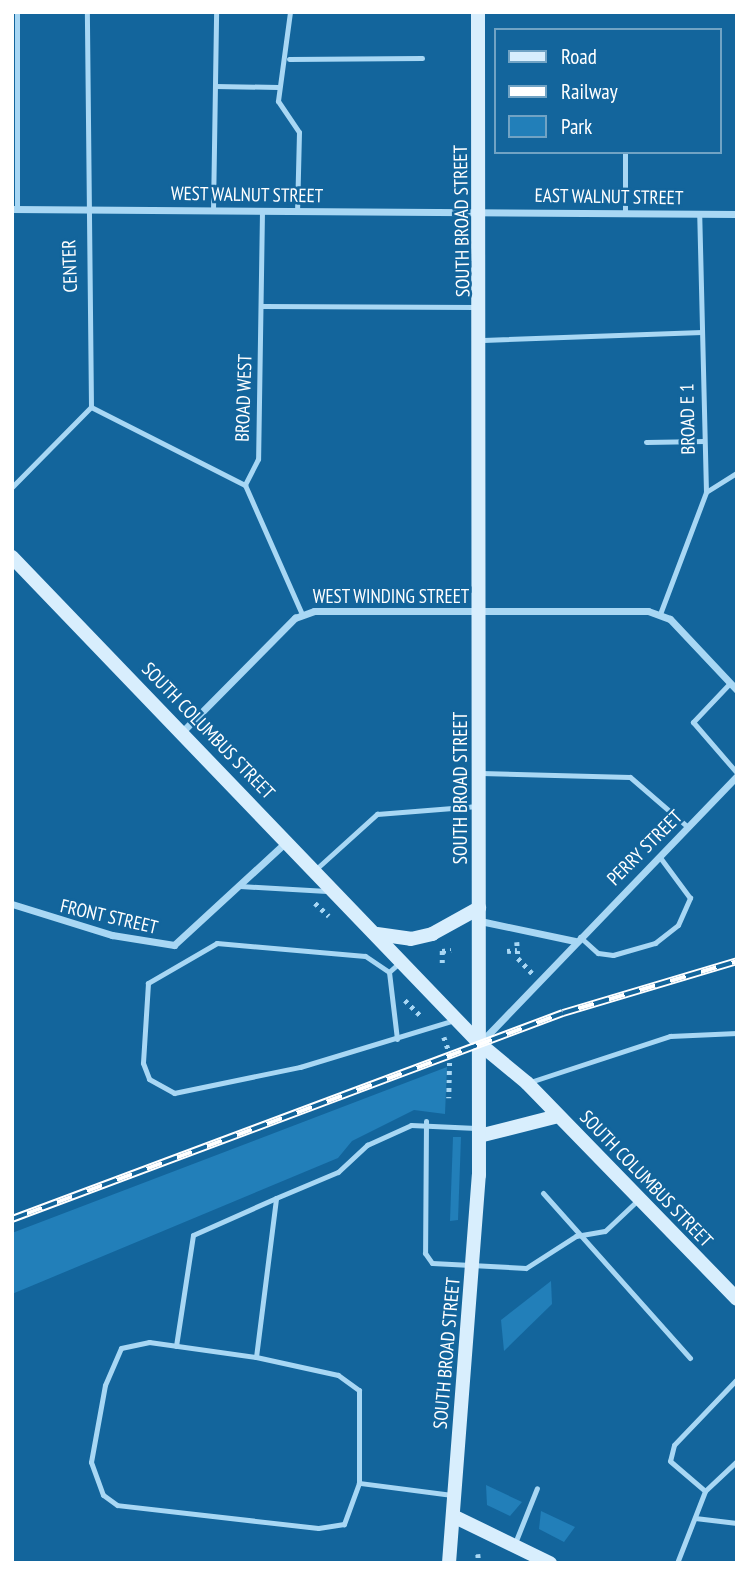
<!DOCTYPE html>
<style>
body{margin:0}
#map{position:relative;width:749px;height:1575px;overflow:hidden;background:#13659c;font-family:"PT Sans Narrow",sans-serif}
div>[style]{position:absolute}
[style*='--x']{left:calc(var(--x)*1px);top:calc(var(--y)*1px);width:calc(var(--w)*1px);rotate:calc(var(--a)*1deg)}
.green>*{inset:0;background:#227fb9}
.path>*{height:4.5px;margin-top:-2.25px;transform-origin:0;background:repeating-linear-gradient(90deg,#a8d7f4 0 3.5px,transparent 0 8.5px)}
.lane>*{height:5px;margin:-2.5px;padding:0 2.5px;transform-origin:2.5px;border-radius:2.5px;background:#a8d7f4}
.street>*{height:7px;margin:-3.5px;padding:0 3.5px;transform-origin:3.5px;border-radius:3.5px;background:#a8d7f4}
.secondary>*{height:14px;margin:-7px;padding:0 7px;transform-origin:7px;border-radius:7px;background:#d8eefd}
.rail>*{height:8px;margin-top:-4px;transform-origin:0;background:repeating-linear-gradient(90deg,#13659c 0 16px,#fff 0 32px);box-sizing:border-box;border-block:2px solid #fff}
span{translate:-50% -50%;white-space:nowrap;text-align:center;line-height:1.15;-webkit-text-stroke:5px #13659c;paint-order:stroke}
.street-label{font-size:19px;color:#fff}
.frame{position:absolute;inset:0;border:14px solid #fff;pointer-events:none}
.legend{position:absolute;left:494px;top:28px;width:228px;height:126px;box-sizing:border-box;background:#13659c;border:2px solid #71a3c4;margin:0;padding:9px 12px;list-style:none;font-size:21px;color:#fff}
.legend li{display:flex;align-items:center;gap:14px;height:35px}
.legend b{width:35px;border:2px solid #71a3c4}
</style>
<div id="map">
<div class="green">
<div style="clip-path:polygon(447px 1067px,445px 1114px,414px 1110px,352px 1141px,338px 1158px,12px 1294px,12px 1233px)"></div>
<div style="clip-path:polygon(453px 1137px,461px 1137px,458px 1220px,450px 1221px)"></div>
<div style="clip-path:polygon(551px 1281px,552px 1304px,504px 1351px,501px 1320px)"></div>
<div style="clip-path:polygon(486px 1485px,522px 1502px,510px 1516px,487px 1505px)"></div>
<div style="clip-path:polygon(541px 1511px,575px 1527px,564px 1542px,539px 1529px)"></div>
</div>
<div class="path">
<div style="--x:315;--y:903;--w:19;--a:43"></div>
<div style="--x:517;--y:942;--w:16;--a:86"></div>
<div style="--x:518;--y:958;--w:21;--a:47"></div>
<div style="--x:442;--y:951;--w:9;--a:-6"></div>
<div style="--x:507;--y:951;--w:10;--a:-6"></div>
<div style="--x:442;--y:963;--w:17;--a:-90"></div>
<div style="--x:405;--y:1000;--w:23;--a:45"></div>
<div style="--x:444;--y:1037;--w:18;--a:71"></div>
<div style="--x:450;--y:1054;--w:44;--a:91.3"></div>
<div style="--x:478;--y:1554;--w:9;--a:84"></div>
</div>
<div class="lane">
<div style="--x:290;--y:12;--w:90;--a:97.7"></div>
<div style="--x:278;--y:101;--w:37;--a:56"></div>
<div style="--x:299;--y:132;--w:80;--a:91.4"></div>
<div style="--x:289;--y:59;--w:133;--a:-0.4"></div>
<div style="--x:215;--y:86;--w:63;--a:0.9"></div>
<div style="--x:17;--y:209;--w:197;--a:-90"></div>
<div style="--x:213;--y:211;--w:199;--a:-89.1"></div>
<div style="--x:262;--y:211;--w:248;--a:90.9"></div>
<div style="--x:258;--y:459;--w:29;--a:117"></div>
<div style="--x:245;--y:485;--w:141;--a:66.2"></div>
<div style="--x:625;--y:214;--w:62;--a:-90"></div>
<div style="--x:263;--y:306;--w:213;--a:0.3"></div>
<div style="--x:483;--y:340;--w:219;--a:-2.1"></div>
<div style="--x:91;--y:407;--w:173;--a:26.9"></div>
<div style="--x:646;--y:442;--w:58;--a:-1"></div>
<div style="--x:12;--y:487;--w:112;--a:-45.4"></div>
<div style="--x:91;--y:407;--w:395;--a:-90.6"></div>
<div style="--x:706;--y:492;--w:36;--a:-32"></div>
<div style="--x:660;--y:614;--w:130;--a:-69.3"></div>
<div style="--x:706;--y:492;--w:277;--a:-91.4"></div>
<div style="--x:730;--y:683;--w:54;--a:133.5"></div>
<div style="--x:693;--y:722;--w:67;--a:49.2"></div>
<div style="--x:481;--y:773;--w:149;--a:1.5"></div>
<div style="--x:630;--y:777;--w:77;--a:40.8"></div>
<div style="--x:315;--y:870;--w:84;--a:-42.1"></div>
<div style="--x:377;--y:814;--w:101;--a:-4.5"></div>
<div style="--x:240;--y:886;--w:87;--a:3.3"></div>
<div style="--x:580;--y:937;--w:24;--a:42"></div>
<div style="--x:598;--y:953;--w:15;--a:8"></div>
<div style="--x:613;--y:955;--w:44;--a:-15.9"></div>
<div style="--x:655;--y:943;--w:29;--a:-38"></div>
<div style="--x:678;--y:925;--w:30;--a:-66"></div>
<div style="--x:690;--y:898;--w:52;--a:-126.4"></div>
<div style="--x:389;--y:972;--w:29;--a:-146"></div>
<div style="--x:365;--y:956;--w:149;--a:-175"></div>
<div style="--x:217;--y:943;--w:80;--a:149.9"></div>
<div style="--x:148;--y:983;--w:80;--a:93.6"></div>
<div style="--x:143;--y:1063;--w:17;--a:69"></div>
<div style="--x:149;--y:1079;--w:29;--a:29"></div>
<div style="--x:174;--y:1093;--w:129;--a:-11.7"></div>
<div style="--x:300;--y:1067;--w:162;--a:-16.9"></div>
<div style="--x:397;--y:1039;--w:67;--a:-96.8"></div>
<div style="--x:389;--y:972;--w:13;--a:-42"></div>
<div style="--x:527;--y:1083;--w:151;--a:-18.2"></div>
<div style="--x:670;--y:1036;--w:67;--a:-2.6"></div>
<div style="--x:426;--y:1121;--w:132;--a:90.4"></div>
<div style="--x:425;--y:1253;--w:12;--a:55"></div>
<div style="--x:432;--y:1263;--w:94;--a:3"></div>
<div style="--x:526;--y:1268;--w:59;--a:-32.6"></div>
<div style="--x:576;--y:1236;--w:29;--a:-10"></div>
<div style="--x:605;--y:1231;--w:47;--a:-43.3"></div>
<div style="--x:543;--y:1193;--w:221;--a:48.3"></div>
<div style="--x:176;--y:1346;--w:112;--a:-81.3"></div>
<div style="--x:193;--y:1235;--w:91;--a:-24"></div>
<div style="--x:256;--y:1357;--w:84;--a:12.4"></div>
<div style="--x:338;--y:1375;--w:26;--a:36"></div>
<div style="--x:359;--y:1390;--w:93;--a:90"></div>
<div style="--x:737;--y:1379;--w:91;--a:133.7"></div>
<div style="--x:674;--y:1445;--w:16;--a:104"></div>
<div style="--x:670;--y:1461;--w:46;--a:40.6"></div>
<div style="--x:705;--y:1491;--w:44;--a:-43.2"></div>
<div style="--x:452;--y:1495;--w:94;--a:-172.6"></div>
<div style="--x:359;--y:1483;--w:44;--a:110.1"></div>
<div style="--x:344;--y:1524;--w:26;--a:171"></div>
<div style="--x:318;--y:1528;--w:202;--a:-173.5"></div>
<div style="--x:117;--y:1505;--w:17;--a:-144"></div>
<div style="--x:103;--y:1495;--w:35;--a:-110"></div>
<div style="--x:91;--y:1462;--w:78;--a:-79.7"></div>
<div style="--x:105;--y:1385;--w:40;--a:-66.6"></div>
<div style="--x:121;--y:1348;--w:29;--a:-12"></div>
<div style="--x:149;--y:1342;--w:108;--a:8"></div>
<div style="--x:256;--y:1357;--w:160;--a:-82.8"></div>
<div style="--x:276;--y:1198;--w:67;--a:-22.8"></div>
<div style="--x:338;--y:1172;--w:40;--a:-43"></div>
<div style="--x:367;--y:1145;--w:48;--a:-24.4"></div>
<div style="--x:411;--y:1125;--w:65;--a:2.6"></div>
<div style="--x:695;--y:1518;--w:42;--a:6.8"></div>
<div style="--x:515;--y:1543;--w:59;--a:-68.2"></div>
<div style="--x:677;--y:1563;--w:77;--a:-68.7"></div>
</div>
<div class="street">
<div style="--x:12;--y:209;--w:725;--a:0.4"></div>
<div style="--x:182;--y:732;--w:161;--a:-45.3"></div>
<div style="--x:295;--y:618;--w:20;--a:-20"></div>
<div style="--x:314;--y:611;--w:334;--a:0"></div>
<div style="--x:648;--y:611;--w:23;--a:20"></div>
<div style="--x:670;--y:619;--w:98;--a:46.7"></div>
<div style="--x:12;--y:904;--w:105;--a:17.2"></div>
<div style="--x:112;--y:935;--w:63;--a:9.2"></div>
<div style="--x:174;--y:945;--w:152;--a:-42.6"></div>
<div style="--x:480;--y:921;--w:97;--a:11.9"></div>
<div style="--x:480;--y:1043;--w:371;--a:-46.1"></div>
</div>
<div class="secondary">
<div style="--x:12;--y:557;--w:675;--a:46.14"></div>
<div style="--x:480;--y:1044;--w:61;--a:39.7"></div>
<div style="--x:527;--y:1083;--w:301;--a:45.8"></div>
<div style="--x:377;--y:934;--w:34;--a:8"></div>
<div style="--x:411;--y:939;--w:22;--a:-13"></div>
<div style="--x:432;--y:934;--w:54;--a:-29"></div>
<div style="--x:479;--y:1136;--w:81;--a:-14.2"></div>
<div style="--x:453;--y:1516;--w:108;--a:25.9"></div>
<div style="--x:449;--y:1563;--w:389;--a:-85.6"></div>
<div style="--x:479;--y:1175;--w:1163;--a:-90.05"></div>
</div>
<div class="rail">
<div style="--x:12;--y:1219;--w:588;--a:-20.5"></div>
<div style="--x:563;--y:1013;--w:182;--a:-16.6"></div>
</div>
<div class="street-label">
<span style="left:247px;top:195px;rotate:1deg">WEST WALNUT STREET</span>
<span style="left:609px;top:197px;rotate:1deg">EAST WALNUT STREET</span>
<span style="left:462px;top:221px;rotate:-91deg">SOUTH BROAD STREET</span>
<span style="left:70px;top:266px;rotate:-92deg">CENTER</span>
<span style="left:244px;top:398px;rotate:-88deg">BROAD WEST</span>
<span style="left:688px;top:419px;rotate:-91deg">BROAD E 1</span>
<span style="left:391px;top:597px">WEST WINDING STREET</span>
<span style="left:208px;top:731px;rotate:46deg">SOUTH COLUMBUS STREET</span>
<span style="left:461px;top:788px;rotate:-90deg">SOUTH BROAD STREET</span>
<span style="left:645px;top:848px;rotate:-45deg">PERRY STREET</span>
<span style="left:109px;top:917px;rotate:13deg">FRONT STREET</span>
<span style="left:646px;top:1179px;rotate:46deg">SOUTH COLUMBUS STREET</span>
<span style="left:447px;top:1353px;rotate:-85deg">SOUTH BROAD STREET</span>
</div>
<div class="frame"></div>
<ul class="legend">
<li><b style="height:9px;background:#d8eefd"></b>Road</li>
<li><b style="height:9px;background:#fff"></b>Railway</li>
<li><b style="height:19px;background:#227fb9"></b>Park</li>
</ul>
</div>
